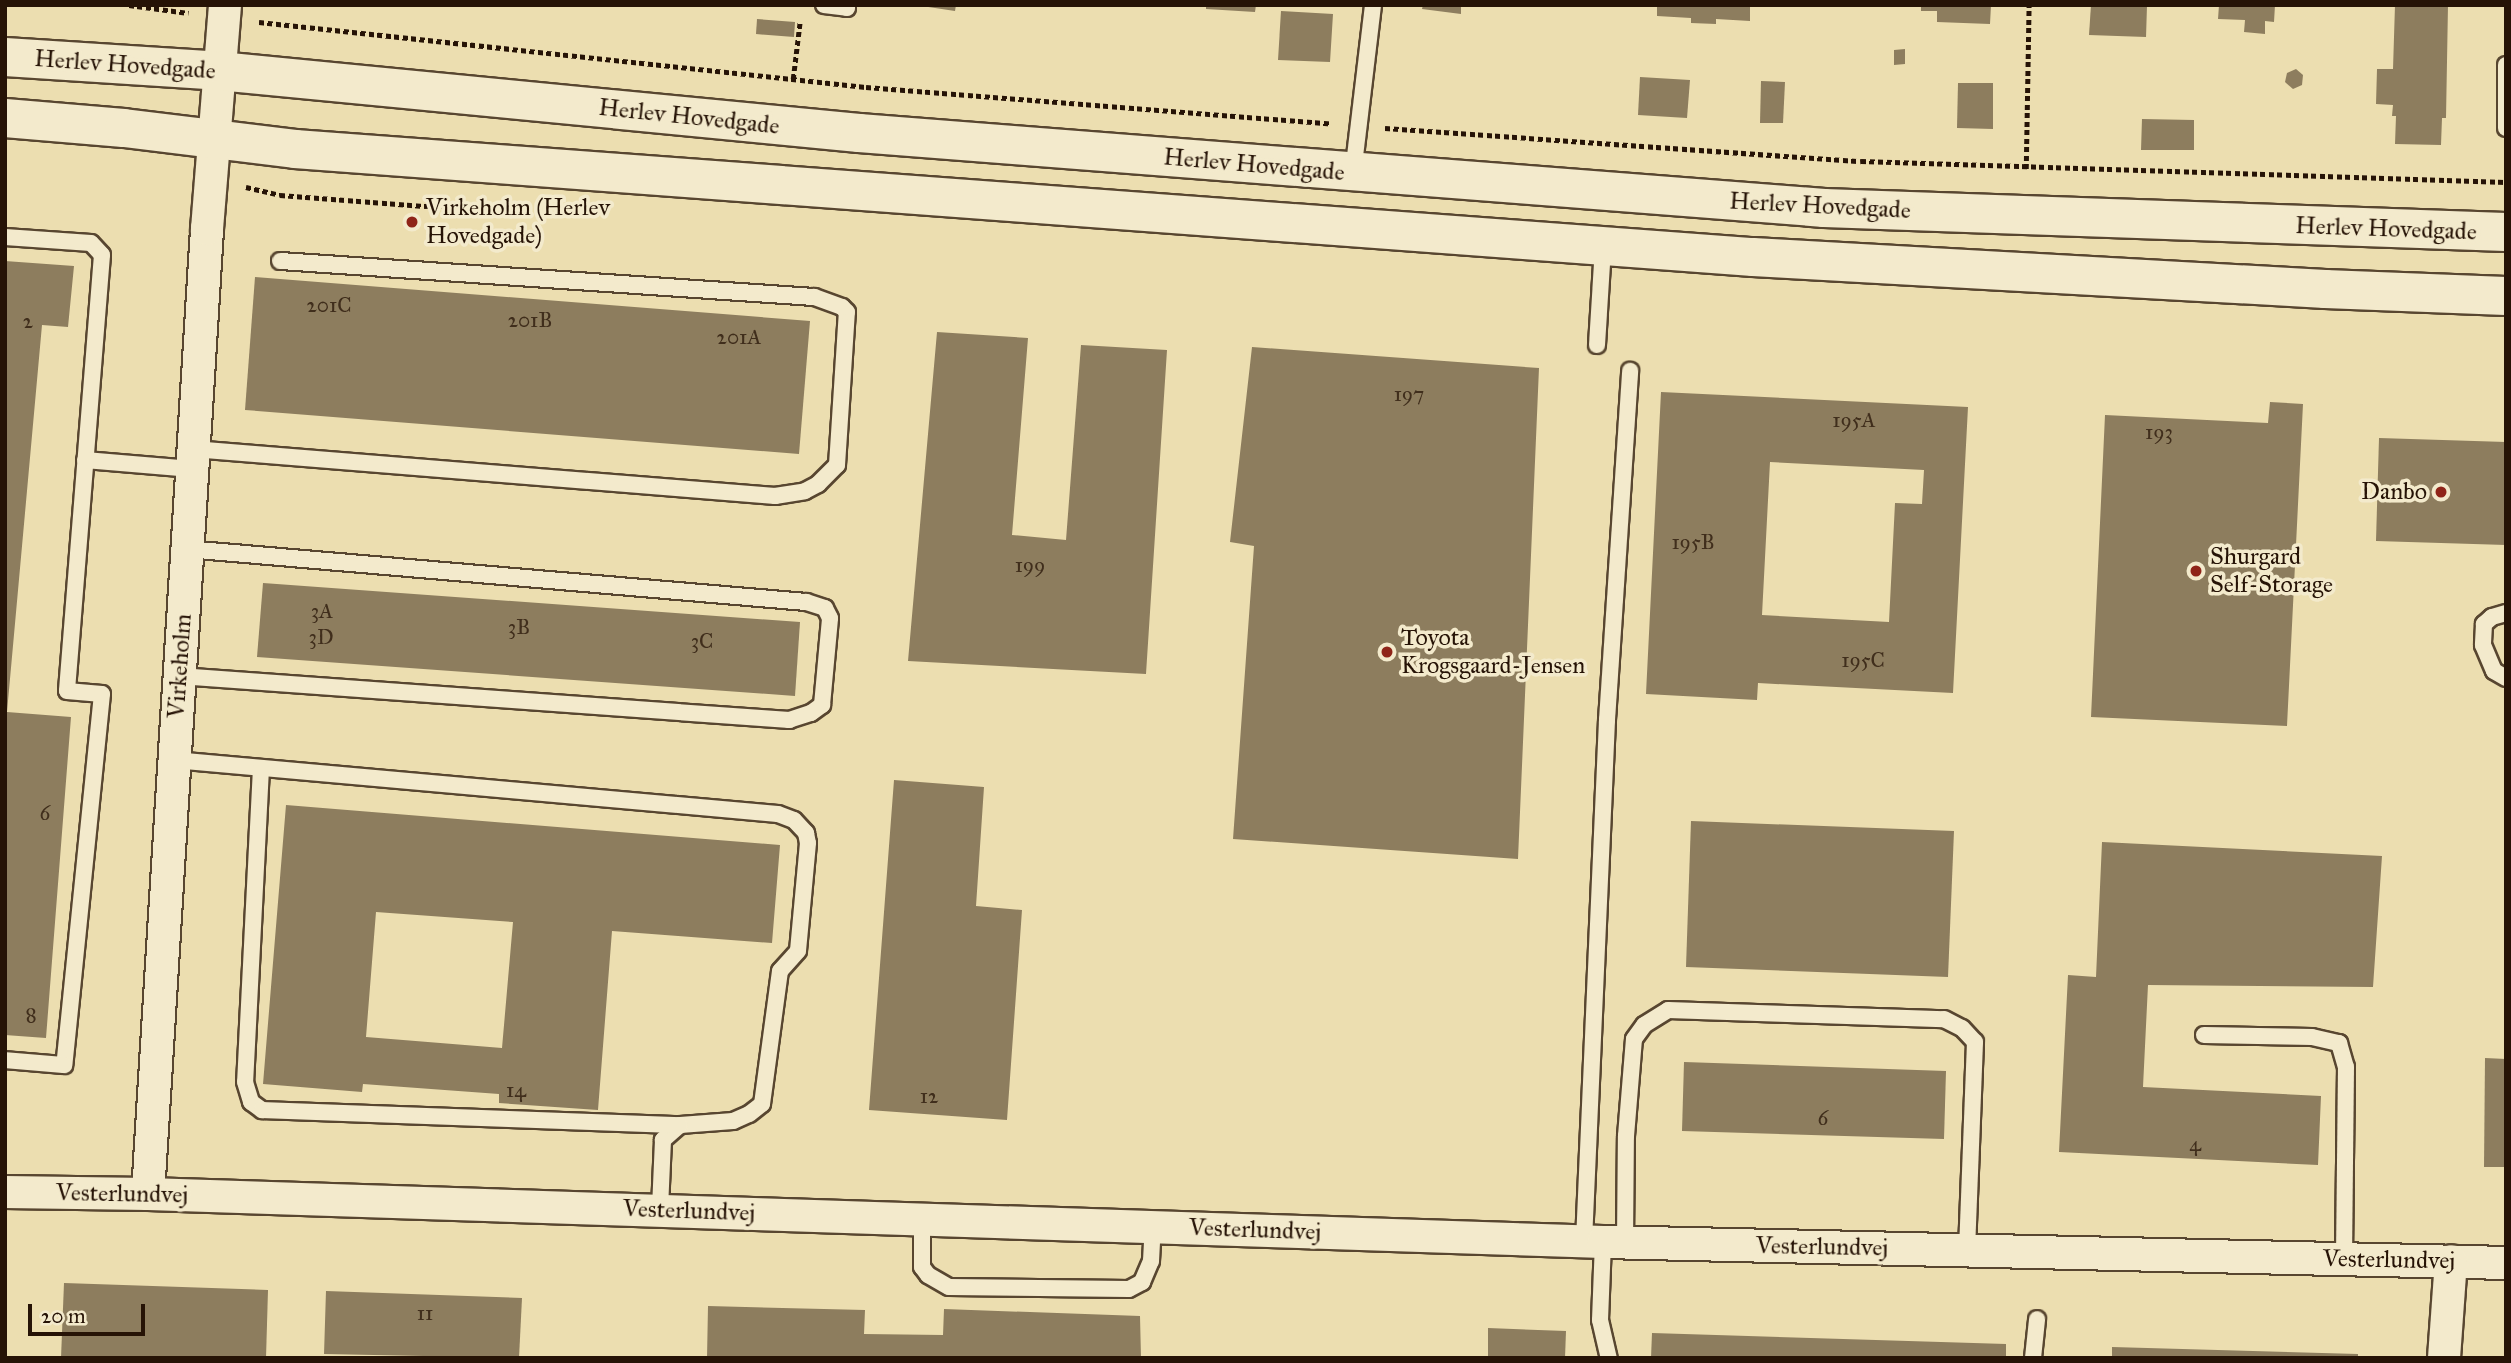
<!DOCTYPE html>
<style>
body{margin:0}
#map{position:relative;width:2511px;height:1363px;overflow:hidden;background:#ecdeb0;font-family:"IM FELL Great Primer",serif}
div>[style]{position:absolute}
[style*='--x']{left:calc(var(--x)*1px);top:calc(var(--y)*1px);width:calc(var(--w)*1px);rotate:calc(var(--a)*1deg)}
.building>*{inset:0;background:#8d7d5e}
.path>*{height:4.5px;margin-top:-2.25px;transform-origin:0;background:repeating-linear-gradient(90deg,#261306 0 5px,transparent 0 8.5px)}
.roads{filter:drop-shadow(2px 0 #584630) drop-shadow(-2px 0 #584630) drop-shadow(0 2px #584630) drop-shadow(0 -2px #584630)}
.lane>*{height:16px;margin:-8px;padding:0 8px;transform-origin:8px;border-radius:8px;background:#f3eacc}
.street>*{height:32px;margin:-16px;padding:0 16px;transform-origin:16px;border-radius:16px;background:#f3eacc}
.secondary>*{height:38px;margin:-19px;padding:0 19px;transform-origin:19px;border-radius:19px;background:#f3eacc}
.dots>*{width:19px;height:19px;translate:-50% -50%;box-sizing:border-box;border:4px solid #f3eacc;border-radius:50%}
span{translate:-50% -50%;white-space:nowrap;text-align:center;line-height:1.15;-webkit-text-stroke:7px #f3eacc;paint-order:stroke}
.number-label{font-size:21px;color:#402e1c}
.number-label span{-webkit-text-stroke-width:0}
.street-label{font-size:24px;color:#261306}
.poi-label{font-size:24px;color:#261306}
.left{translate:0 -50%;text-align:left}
.right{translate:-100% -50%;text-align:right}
.frame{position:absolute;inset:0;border:7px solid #261306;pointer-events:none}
.scale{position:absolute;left:28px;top:1304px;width:117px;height:32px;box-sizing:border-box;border:4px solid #261306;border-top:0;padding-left:9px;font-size:21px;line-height:24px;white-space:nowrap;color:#261306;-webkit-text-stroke:5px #f3eacc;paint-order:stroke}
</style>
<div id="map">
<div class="building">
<div style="clip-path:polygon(915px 5px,956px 5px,955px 11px)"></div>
<div style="clip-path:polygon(1206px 5px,1256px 5px,1255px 12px,1206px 9px)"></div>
<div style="clip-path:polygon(1423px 5px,1461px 5px,1461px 14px,1422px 9px)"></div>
<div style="clip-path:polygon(1657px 5px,1750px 5px,1750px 21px,1716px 19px,1716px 24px,1691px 23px,1691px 18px,1657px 16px)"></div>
<div style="clip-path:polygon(1921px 5px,1991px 5px,1990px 24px,1937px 22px,1937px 11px,1921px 11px)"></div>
<div style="clip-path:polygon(2091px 5px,2147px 5px,2146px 37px,2089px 35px)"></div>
<div style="clip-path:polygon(2219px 5px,2275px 5px,2274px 22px,2265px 21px,2265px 34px,2244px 32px,2245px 20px,2218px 19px)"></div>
<div style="clip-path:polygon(2395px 5px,2448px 5px,2446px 118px,2442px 118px,2441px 145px,2395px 144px,2396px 116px,2392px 116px,2393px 105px,2376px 104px,2377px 69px,2393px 69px)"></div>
<div style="clip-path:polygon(1281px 11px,1333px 14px,1330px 62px,1278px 60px)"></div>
<div style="clip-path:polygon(757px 19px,795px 22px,794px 37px,756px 34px)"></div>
<div style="clip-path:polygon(1905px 49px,1905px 64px,1894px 65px,1894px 50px)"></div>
<div style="clip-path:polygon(2296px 69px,2303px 75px,2302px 85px,2293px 89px,2285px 82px,2287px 73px)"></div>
<div style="clip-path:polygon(1640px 77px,1690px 80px,1687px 118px,1638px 115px)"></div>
<div style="clip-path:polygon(1761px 81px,1785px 82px,1783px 123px,1760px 123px)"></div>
<div style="clip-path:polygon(1958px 83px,1993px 83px,1993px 129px,1957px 128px)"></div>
<div style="clip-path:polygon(2142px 119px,2194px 120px,2194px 150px,2141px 150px)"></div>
<div style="clip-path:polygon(5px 261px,74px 266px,68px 327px,42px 325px,7px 712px,71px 717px,46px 1038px,5px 1035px)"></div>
<div style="clip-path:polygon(255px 277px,810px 321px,799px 454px,245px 410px)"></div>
<div style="clip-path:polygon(937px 332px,1028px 338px,1012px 535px,1066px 540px,1081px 345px,1167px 350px,1146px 674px,908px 661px)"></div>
<div style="clip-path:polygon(1252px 347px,1539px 368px,1518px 859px,1233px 839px,1254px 546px,1230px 542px)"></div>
<div style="clip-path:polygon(evenodd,1661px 392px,1968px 407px,1953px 693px,1758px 683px,1757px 700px,1646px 694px,1661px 392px,1770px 462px,1924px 470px,1922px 504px,1895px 503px,1889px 622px,1762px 615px,1770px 462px)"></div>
<div style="clip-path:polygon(2270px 402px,2303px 404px,2287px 726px,2091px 717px,2105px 415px,2268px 423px)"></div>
<div style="clip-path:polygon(2379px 438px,2506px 442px,2506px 545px,2376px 541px)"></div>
<div style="clip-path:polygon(263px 583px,800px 622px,795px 696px,257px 657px)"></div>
<div style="clip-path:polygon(894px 780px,984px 787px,976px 906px,1022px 910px,1007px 1120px,869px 1110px)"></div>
<div style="clip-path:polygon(evenodd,286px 805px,780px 845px,772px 943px,612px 931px,598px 1110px,499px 1103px,499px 1094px,363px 1084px,362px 1092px,263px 1084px,286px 805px,376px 912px,513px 922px,502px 1048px,366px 1037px,376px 912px)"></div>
<div style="clip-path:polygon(1691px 821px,1954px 831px,1948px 977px,1686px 967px)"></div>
<div style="clip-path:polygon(2102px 842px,2382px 856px,2373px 987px,2148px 985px,2143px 1087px,2321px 1096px,2318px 1165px,2059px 1152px,2068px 975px,2096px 977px)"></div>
<div style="clip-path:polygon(2485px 1058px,2506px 1059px,2506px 1167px,2484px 1167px)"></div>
<div style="clip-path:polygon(1684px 1062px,1946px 1071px,1944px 1139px,1682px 1131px)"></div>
<div style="clip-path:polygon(64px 1283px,268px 1290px,266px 1358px,61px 1358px)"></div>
<div style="clip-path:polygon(326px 1291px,522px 1298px,519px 1358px,324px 1354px)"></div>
<div style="clip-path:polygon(708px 1306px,865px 1310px,864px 1334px,943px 1335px,944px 1309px,1140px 1316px,1141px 1358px,707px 1358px)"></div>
<div style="clip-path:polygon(1488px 1328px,1566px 1331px,1565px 1358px,1488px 1358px)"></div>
<div style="clip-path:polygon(1652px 1333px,2006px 1344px,2006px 1358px,1651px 1358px)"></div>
<div style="clip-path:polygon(2112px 1347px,2358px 1354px,2358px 1358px,2112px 1358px)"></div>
</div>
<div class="path">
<div style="--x:129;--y:5;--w:60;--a:7.7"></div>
<div style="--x:259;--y:22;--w:610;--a:6.11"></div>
<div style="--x:866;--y:87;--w:466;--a:4.5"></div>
<div style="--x:793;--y:79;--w:58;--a:-83.1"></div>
<div style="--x:1385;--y:128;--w:477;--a:4"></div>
<div style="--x:1861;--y:161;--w:645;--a:1.86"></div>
<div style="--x:2026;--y:169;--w:164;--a:-89"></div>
<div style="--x:246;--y:187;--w:35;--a:13"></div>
<div style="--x:280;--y:195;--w:144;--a:4.4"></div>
<div style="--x:424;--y:206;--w:46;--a:-2.5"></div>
</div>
<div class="roads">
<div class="lane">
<div style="--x:824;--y:5;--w:23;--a:7"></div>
<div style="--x:847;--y:8;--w:3;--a:-90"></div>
<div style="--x:2506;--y:65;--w:63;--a:90"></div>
<div style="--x:1353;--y:173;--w:169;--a:-83.2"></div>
<div style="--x:5;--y:237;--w:86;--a:4"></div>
<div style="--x:91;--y:243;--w:16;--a:47"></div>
<div style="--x:102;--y:255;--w:437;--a:94.6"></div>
<div style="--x:67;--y:691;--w:35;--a:5"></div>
<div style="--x:102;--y:694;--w:373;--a:95.8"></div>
<div style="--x:64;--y:1065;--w:59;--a:-175.2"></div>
<div style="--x:1597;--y:345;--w:99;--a:-86.5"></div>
<div style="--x:193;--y:449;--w:584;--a:4.62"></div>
<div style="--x:775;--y:496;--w:30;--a:-9"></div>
<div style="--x:805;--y:491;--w:15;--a:-28"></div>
<div style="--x:818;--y:484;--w:27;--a:-45"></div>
<div style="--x:837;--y:465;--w:153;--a:-86.3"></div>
<div style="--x:847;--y:312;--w:7;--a:-135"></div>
<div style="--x:842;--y:307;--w:30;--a:-160"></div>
<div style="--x:814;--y:297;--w:535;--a:-176.14"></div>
<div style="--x:85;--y:460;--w:107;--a:4.8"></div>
<div style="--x:2506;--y:613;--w:15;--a:164"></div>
<div style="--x:2492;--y:617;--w:11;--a:139"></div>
<div style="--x:2484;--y:624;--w:21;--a:93"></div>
<div style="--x:2483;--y:645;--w:28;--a:67"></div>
<div style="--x:2494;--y:671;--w:14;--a:30"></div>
<div style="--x:179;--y:676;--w:612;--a:4.13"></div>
<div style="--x:789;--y:720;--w:23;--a:-18"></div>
<div style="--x:811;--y:713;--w:14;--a:-36"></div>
<div style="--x:822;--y:705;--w:87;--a:-84.7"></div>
<div style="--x:830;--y:618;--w:11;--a:-117"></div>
<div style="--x:825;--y:608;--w:20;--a:-162"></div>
<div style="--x:806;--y:602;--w:621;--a:-175.11"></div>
<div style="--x:174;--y:760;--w:606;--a:5.11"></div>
<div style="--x:778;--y:814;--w:17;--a:21"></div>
<div style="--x:794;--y:820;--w:18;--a:47"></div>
<div style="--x:806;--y:833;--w:10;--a:79"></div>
<div style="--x:808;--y:843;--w:108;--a:95.3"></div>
<div style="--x:798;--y:951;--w:27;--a:132"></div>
<div style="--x:780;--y:971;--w:134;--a:97.7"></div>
<div style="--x:762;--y:1104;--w:16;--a:142"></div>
<div style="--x:749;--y:1114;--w:17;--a:156"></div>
<div style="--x:733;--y:1121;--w:53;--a:175.7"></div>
<div style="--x:680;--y:1125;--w:23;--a:139"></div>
<div style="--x:663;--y:1140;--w:70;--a:92.5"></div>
<div style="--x:261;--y:768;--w:314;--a:92.9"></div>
<div style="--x:245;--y:1082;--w:21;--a:73"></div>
<div style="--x:251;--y:1102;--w:14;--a:36"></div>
<div style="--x:262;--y:1110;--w:418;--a:2.1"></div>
<div style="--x:2204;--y:1035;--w:108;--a:1.1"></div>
<div style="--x:2312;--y:1037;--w:28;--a:13"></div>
<div style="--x:2339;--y:1043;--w:25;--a:74"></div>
<div style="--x:2346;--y:1067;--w:192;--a:90.6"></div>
<div style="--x:922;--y:1219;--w:48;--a:90"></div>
<div style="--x:922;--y:1267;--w:10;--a:53"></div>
<div style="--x:928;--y:1275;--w:24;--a:30"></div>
<div style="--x:949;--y:1287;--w:180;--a:0.6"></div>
<div style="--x:1129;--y:1289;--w:15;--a:-28"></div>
<div style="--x:1142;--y:1282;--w:23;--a:-67"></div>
<div style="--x:1151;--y:1261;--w:34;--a:-87"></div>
<div style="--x:1584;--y:1241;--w:522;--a:-87.47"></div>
<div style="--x:1607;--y:720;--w:350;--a:-86.2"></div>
<div style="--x:1603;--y:1242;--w:78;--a:92.2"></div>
<div style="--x:1600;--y:1320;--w:39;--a:77"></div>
<div style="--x:1625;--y:1242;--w:106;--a:-89.5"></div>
<div style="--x:1626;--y:1136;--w:97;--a:-85.3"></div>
<div style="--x:1634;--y:1039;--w:17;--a:-54"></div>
<div style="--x:1644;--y:1025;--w:28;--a:-32"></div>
<div style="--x:1668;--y:1010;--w:276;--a:1.9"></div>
<div style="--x:1944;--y:1019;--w:20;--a:27"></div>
<div style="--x:1962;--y:1028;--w:19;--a:47"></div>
<div style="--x:1975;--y:1042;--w:208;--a:92.2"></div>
<div style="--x:2033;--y:1358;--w:39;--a:-84"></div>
</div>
<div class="street">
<div style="--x:5;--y:1192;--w:143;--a:0.8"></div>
<div style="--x:148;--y:1194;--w:1456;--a:1.89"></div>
<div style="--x:1603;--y:1242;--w:903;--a:1.33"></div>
<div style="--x:148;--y:1194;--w:967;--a:-86.5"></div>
<div style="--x:207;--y:229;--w:225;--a:-85.4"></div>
<div style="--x:2444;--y:1358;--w:97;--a:-85.9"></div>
</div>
<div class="secondary">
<div style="--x:5;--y:57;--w:214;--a:3.7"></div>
<div style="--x:219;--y:71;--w:643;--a:5.53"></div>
<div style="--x:859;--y:133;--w:968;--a:4.44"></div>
<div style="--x:1824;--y:208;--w:682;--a:2.02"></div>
<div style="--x:5;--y:118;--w:119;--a:4.8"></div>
<div style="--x:124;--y:128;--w:172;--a:7"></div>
<div style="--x:295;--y:149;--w:1462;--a:4.24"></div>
<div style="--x:1753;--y:257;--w:573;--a:3.2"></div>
<div style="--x:2325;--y:289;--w:181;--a:2.2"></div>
</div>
</div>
<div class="dots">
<div style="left:412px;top:222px;background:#8f2418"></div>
<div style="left:2441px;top:492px;background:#8f2418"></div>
<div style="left:2196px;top:571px;background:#8f2418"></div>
<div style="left:1387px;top:652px;background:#8f2418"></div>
</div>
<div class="number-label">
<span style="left:329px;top:305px">201C</span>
<span style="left:530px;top:320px">201B</span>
<span style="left:28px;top:321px">2</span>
<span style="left:739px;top:337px">201A</span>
<span style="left:1409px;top:394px">197</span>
<span style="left:1854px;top:420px">195A</span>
<span style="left:2159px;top:432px">193</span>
<span style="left:1693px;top:542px">195B</span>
<span style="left:1030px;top:565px">199</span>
<span style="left:322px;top:611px">3A</span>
<span style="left:519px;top:627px">3B</span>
<span style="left:321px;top:637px">3D</span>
<span style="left:702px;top:641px">3C</span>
<span style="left:1863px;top:660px">195C</span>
<span style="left:45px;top:813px">6</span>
<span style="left:31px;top:1015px">8</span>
<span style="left:516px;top:1090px">14</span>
<span style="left:929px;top:1096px">12</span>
<span style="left:1823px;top:1118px">6</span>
<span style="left:2195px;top:1144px">4</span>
<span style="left:425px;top:1313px">11</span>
</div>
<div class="street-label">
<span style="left:125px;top:65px;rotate:4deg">Herlev Hovedgade</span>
<span style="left:689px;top:117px;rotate:6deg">Herlev Hovedgade</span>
<span style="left:1254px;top:165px;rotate:5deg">Herlev Hovedgade</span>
<span style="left:1820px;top:206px;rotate:3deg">Herlev Hovedgade</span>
<span style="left:2386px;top:229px;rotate:2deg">Herlev Hovedgade</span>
<span style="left:180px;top:666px;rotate:-86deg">Virkeholm</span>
<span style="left:122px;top:1194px;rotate:1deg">Vesterlundvej</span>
<span style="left:689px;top:1211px;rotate:2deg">Vesterlundvej</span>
<span style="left:1255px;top:1230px;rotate:2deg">Vesterlundvej</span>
<span style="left:1822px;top:1247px;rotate:1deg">Vesterlundvej</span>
<span style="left:2389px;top:1260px;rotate:1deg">Vesterlundvej</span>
</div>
<div class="poi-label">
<span class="left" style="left:426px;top:222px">Virkeholm (Herlev<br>Hovedgade)</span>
<span class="right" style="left:2427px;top:492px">Danbo</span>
<span class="left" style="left:2210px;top:571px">Shurgard<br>Self-Storage</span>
<span class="left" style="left:1401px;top:652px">Toyota<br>Krogsgaard-Jensen</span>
</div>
<div class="frame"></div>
<div class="scale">20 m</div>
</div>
